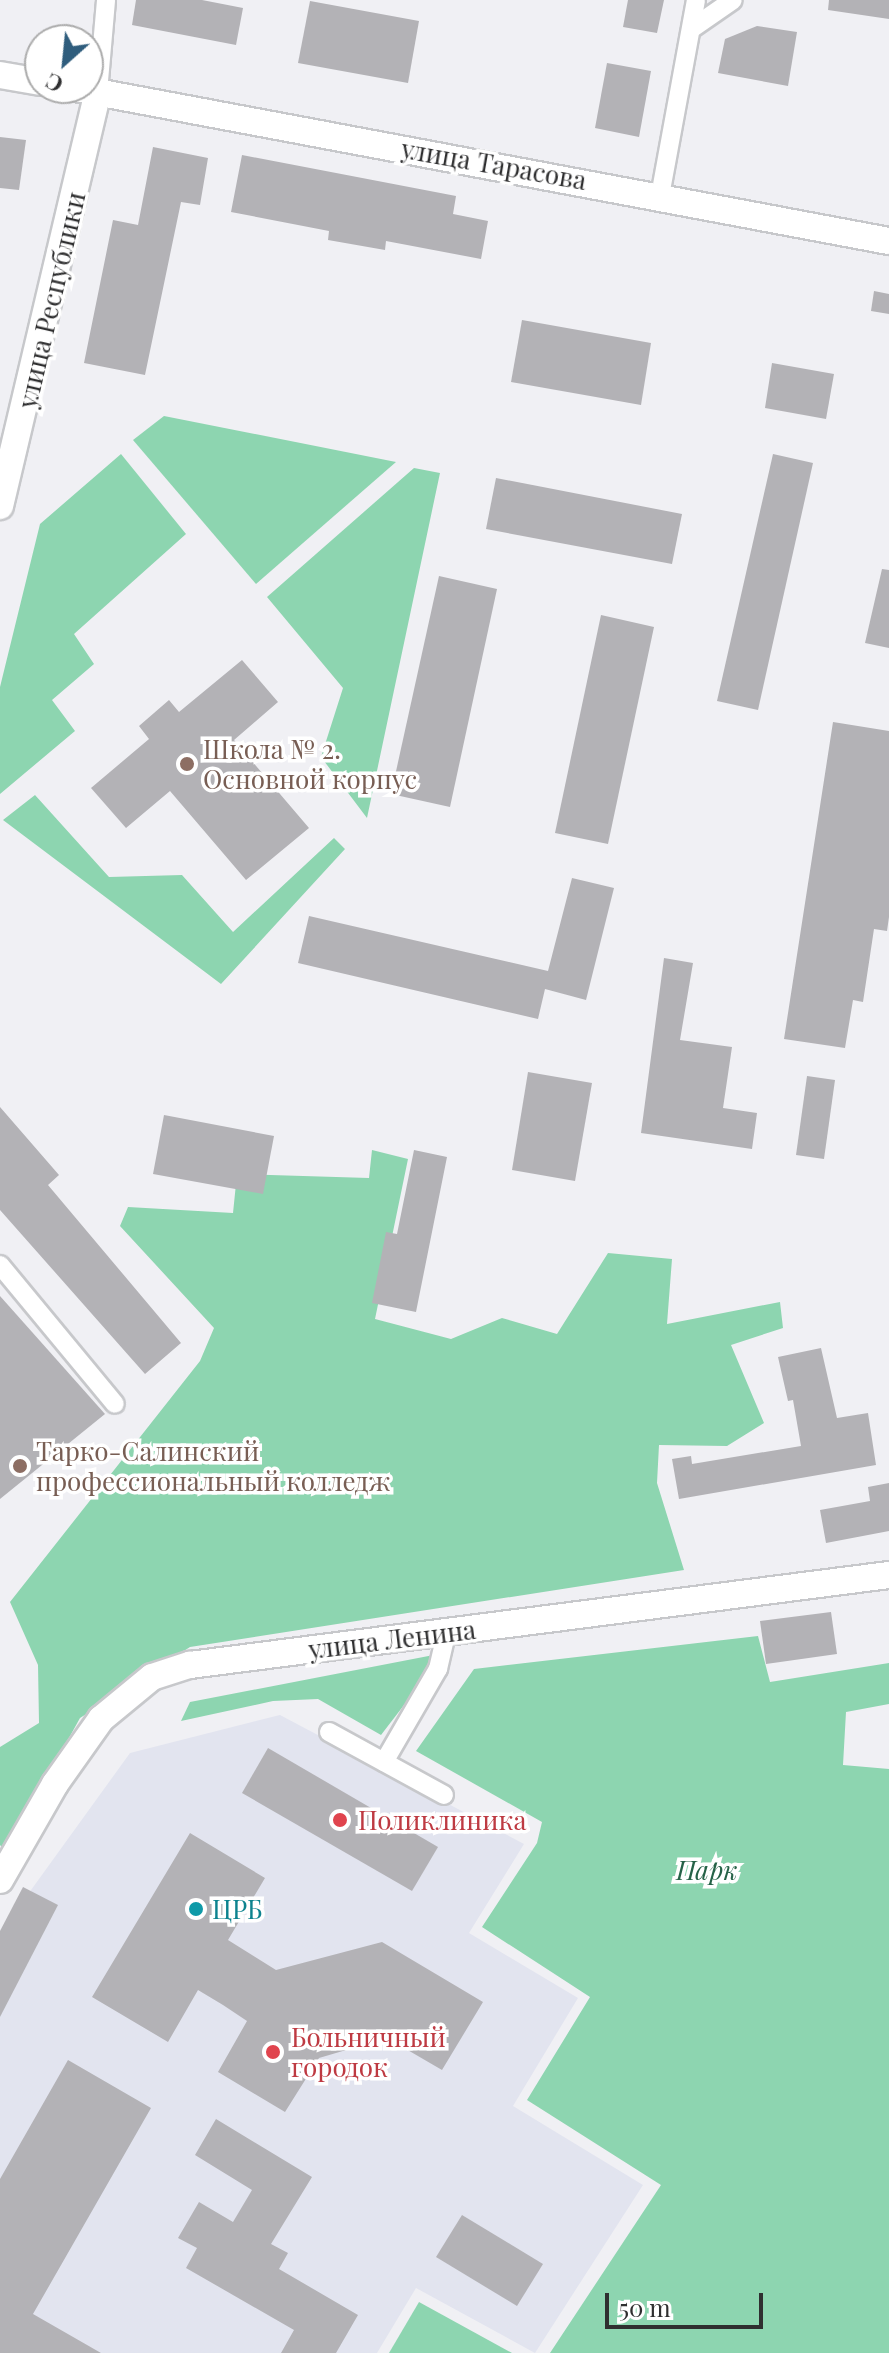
<!DOCTYPE html>
<meta charset="utf-8">
<style>
body{margin:0}
#map{position:relative;width:889px;height:2353px;overflow:hidden;background:#f0f0f4;font-family:"Playfair Display",serif}
div>[style]{position:absolute}
[style*='--x']{left:calc(var(--x)*1px);top:calc(var(--y)*1px);width:calc(var(--w)*1px);rotate:calc(var(--a)*1deg)}
.built>*{inset:0;background:#e2e4ef}
.green>*{inset:0;background:#8dd5b0}
.building>*{inset:0;background:#b3b2b6}
.roads{filter:drop-shadow(2px 0 #c7c8cb) drop-shadow(-2px 0 #c7c8cb) drop-shadow(0 2px #c7c8cb) drop-shadow(0 -2px #c7c8cb)}
.street>*{height:18px;margin:-9px;padding:0 9px;transform-origin:9px;border-radius:9px;background:#fff}
.secondary>*{height:26px;margin:-13px;padding:0 13px;transform-origin:13px;border-radius:13px;background:#fff}
.dots>*{width:22px;height:22px;translate:-50% -50%;box-sizing:border-box;border:4px solid #fff;border-radius:50%}
span{translate:-50% -50%;white-space:nowrap;text-align:center;line-height:1.15;-webkit-text-stroke:7px #fff;paint-order:stroke}
.street-label{font-size:26px;color:#2f2f30}
.education-label{font-size:26px;color:#785e54}
.left{translate:0 -50%;text-align:left}
.health-label{font-size:26px;color:#be3a42}
.park-label{font-size:26px;color:#256247;font-style:italic}
.culture-label{font-size:26px;color:#0d838f}
.north{position:absolute;left:24px;top:24px;width:80px;height:80px;box-sizing:border-box;background:#fff;border:2px solid #acacac;border-radius:50%;rotate:207deg;font-size:22px;font-weight:700;line-height:32px;text-align:center;color:#2f2f30}
.north::after{content:'';display:block;margin:auto;width:28px;height:36px;background:#2f5d7d;clip-path:polygon(50% 0,100% 100%,50% 72%,0 100%)}
.scale{position:absolute;left:605px;top:2293px;width:158px;height:36px;box-sizing:border-box;border:4px solid #2f2f30;border-top:0;padding-left:10px;font-size:24px;line-height:28px;white-space:nowrap;color:#2f2f30;-webkit-text-stroke:6px #fff;paint-order:stroke}
</style>
<div id="map">
<div class="built">
<div style="clip-path:polygon(280px 1715px,524px 1844px,469px 1933px,578px 1998px,513px 2106px,643px 2185px,535px 2353px,416px 2288px,377px 2353px,0 2353px,0 1933px,130px 1753px)"></div>
</div>
<div class="green">
<div style="clip-path:polygon(164px 416px,396px 462px,256px 584px,133px 440px)"></div>
<div style="clip-path:polygon(121px 454px,186px 534px,74px 634px,94px 664px,52px 700px,75px 731px,0 794px,0 687px,40px 524px)"></div>
<div style="clip-path:polygon(414px 468px,440px 473px,367px 818px,321px 757px,343px 688px,267px 597px)"></div>
<div style="clip-path:polygon(35px 795px,109px 877px,182px 875px,233px 932px,334px 838px,345px 849px,221px 984px,3px 820px)"></div>
<div style="clip-path:polygon(372px 1150px,408px 1159px,375px 1319px,451px 1339px,502px 1318px,557px 1334px,608px 1253px,672px 1259px,667px 1324px,780px 1302px,783px 1328px,731px 1345px,764px 1423px,727px 1446px,659px 1445px,657px 1483px,684px 1570px,190px 1647px,80px 1718px,6px 1852px,0 1845px,0 1747px,39px 1723px,38px 1665px,10px 1602px,200px 1361px,214px 1328px,120px 1226px,128px 1207px,233px 1213px,237px 1174px,369px 1178px)"></div>
<div style="clip-path:polygon(758px 1636px,770px 1682px,889px 1663px,889px 1704px,846px 1712px,843px 1765px,889px 1769px,889px 2353px,550px 2353px,661px 2185px,527px 2100px,590px 1997px,482px 1927px,537px 1843px,542px 1822px,416px 1751px,474px 1669px)"></div>
<div style="clip-path:polygon(444px 1653px,381px 1735px,318px 1699px,273px 1701px,181px 1721px,190px 1702px)"></div>
<div style="clip-path:polygon(419px 2302px,512px 2353px,389px 2353px)"></div>
</div>
<div class="building">
<div style="clip-path:polygon(136px 0,202px 0,243px 8px,236px 45px,132px 25px)"></div>
<div style="clip-path:polygon(628px 0,664px 0,657px 33px,623px 27px)"></div>
<div style="clip-path:polygon(829px 0,889px 0,889px 19px,828px 10px)"></div>
<div style="clip-path:polygon(310px 1px,419px 21px,408px 83px,298px 63px)"></div>
<div style="clip-path:polygon(757px 26px,797px 32px,788px 86px,718px 73px,725px 39px)"></div>
<div style="clip-path:polygon(607px 63px,651px 71px,639px 137px,595px 128px)"></div>
<div style="clip-path:polygon(0 137px,26px 140px,19px 190px,0 188px)"></div>
<div style="clip-path:polygon(153px 147px,208px 158px,200px 205px,181px 202px,145px 375px,84px 363px,113px 220px,138px 225px)"></div>
<div style="clip-path:polygon(242px 155px,456px 196px,453px 214px,488px 221px,481px 259px,386px 241px,385px 250px,328px 240px,329px 231px,231px 212px)"></div>
<div style="clip-path:polygon(874px 291px,889px 294px,889px 314px,871px 311px)"></div>
<div style="clip-path:polygon(522px 320px,651px 343px,641px 405px,511px 382px)"></div>
<div style="clip-path:polygon(772px 363px,834px 374px,826px 419px,765px 408px)"></div>
<div style="clip-path:polygon(773px 454px,813px 463px,758px 710px,717px 701px)"></div>
<div style="clip-path:polygon(496px 478px,682px 514px,672px 564px,486px 529px)"></div>
<div style="clip-path:polygon(882px 569px,889px 570px,889px 648px,865px 643px)"></div>
<div style="clip-path:polygon(439px 576px,497px 589px,450px 807px,391px 794px)"></div>
<div style="clip-path:polygon(601px 615px,654px 627px,608px 844px,555px 833px)"></div>
<div style="clip-path:polygon(242px 660px,278px 702px,234px 740px,309px 828px,246px 880px,170px 791px,126px 828px,91px 788px,149px 739px,139px 726px,169px 700px,179px 712px)"></div>
<div style="clip-path:polygon(833px 722px,889px 731px,889px 917px,887px 931px,874px 929px,863px 1002px,853px 1000px,845px 1048px,784px 1039px)"></div>
<div style="clip-path:polygon(572px 878px,614px 888px,586px 1000px,545px 989px,538px 1019px,298px 963px,309px 916px,548px 971px)"></div>
<div style="clip-path:polygon(664px 958px,693px 963px,680px 1040px,732px 1047px,723px 1108px,757px 1113px,752px 1149px,641px 1133px)"></div>
<div style="clip-path:polygon(528px 1072px,592px 1083px,575px 1181px,512px 1170px)"></div>
<div style="clip-path:polygon(807px 1076px,835px 1080px,824px 1159px,796px 1155px)"></div>
<div style="clip-path:polygon(0 1107px,59px 1175px,48px 1185px,181px 1343px,145px 1374px,0 1210px)"></div>
<div style="clip-path:polygon(164px 1115px,274px 1136px,263px 1194px,153px 1174px)"></div>
<div style="clip-path:polygon(414px 1150px,447px 1157px,416px 1312px,372px 1303px,386px 1232px,397px 1234px)"></div>
<div style="clip-path:polygon(0 1296px,105px 1414px,0 1499px)"></div>
<div style="clip-path:polygon(821px 1348px,837px 1418px,868px 1413px,876px 1465px,679px 1499px,672px 1459px,691px 1456px,692px 1464px,801px 1446px,793px 1400px,788px 1401px,778px 1357px)"></div>
<div style="clip-path:polygon(889px 1483px,889px 1531px,826px 1543px,820px 1510px,870px 1501px,868px 1487px)"></div>
<div style="clip-path:polygon(831px 1612px,837px 1654px,766px 1664px,760px 1621px)"></div>
<div style="clip-path:polygon(268px 1748px,438px 1847px,412px 1891px,242px 1793px)"></div>
<div style="clip-path:polygon(190px 1833px,265px 1878px,228px 1940px,276px 1970px,382px 1942px,483px 2002px,442px 2070px,387px 2038px,319px 2058px,285px 2112px,218px 2072px,247px 2021px,223px 2005px,198px 1990px,168px 2042px,92px 1997px)"></div>
<div style="clip-path:polygon(23px 1887px,58px 1905px,0 2017px,0 1931px)"></div>
<div style="clip-path:polygon(68px 2060px,151px 2108px,33px 2314px,101px 2353px,0 2353px,0 2179px)"></div>
<div style="clip-path:polygon(216px 2119px,312px 2177px,271px 2244px,288px 2253px,279px 2269px,358px 2315px,336px 2353px,281px 2353px,294px 2330px,186px 2268px,197px 2248px,178px 2238px,199px 2202px,233px 2222px,252px 2190px,195px 2155px)"></div>
<div style="clip-path:polygon(462px 2215px,543px 2264px,517px 2306px,436px 2257px)"></div>
</div>
<div class="roads">
<div class="street">
<div style="--x:694;--y:27;--w:47;--a:-34.7"></div>
<div style="--x:98;--y:92;--w:92;--a:-85"></div>
<div style="--x:660;--y:196;--w:199;--a:-79.6"></div>
<div style="--x:0;--y:1265;--w:180;--a:50.4"></div>
<div style="--x:329;--y:1732;--w:131;--a:28.7"></div>
<div style="--x:384;--y:1762;--w:108;--a:-59.9"></div>
<div style="--x:438;--y:1669;--w:39;--a:-77"></div>
</div>
<div class="secondary">
<div style="--x:0;--y:75;--w:41;--a:9.9"></div>
<div style="--x:75;--y:88;--w:828;--a:10.65"></div>
<div style="--x:0;--y:506;--w:425;--a:-76.7"></div>
<div style="--x:0;--y:1880;--w:111;--a:-60.2"></div>
<div style="--x:55;--y:1784;--w:80;--a:-54.7"></div>
<div style="--x:101;--y:1719;--w:66;--a:-39.5"></div>
<div style="--x:152;--y:1677;--w:40;--a:-18"></div>
<div style="--x:190;--y:1665;--w:705;--a:-7.34"></div>
</div>
</div>
<div class="dots">
<div style="left:187px;top:764px;background:#8d6e63"></div>
<div style="left:20px;top:1466px;background:#8d6e63"></div>
<div style="left:340px;top:1820px;background:#e0444e"></div>
<div style="left:196px;top:1909px;background:#0f9aa8"></div>
<div style="left:273px;top:2052px;background:#e0444e"></div>
</div>
<div class="street-label">
<span style="left:494px;top:164px;rotate:10deg">улица Тарасова</span>
<span style="left:51px;top:300px;rotate:-77deg">улица Республики</span>
<span style="left:392px;top:1639px;rotate:-7deg">улица Ленина</span>
</div>
<div class="education-label">
<span class="left" style="left:203px;top:764px">Школа № 2.<br>Основной корпус</span>
<span class="left" style="left:36px;top:1466px">Тарко-Салинский<br>профессиональный колледж</span>
</div>
<div class="health-label">
<span class="left" style="left:358px;top:1820px">Поликлиника</span>
<span class="left" style="left:291px;top:2052px">Больничный<br>городок</span>
</div>
<div class="park-label">
<span style="left:707px;top:1870px">Парк</span>
</div>
<div class="culture-label">
<span class="left" style="left:212px;top:1909px">ЦРБ</span>
</div>
<div class="north">С</div>
<div class="scale">50 m</div>
</div>
